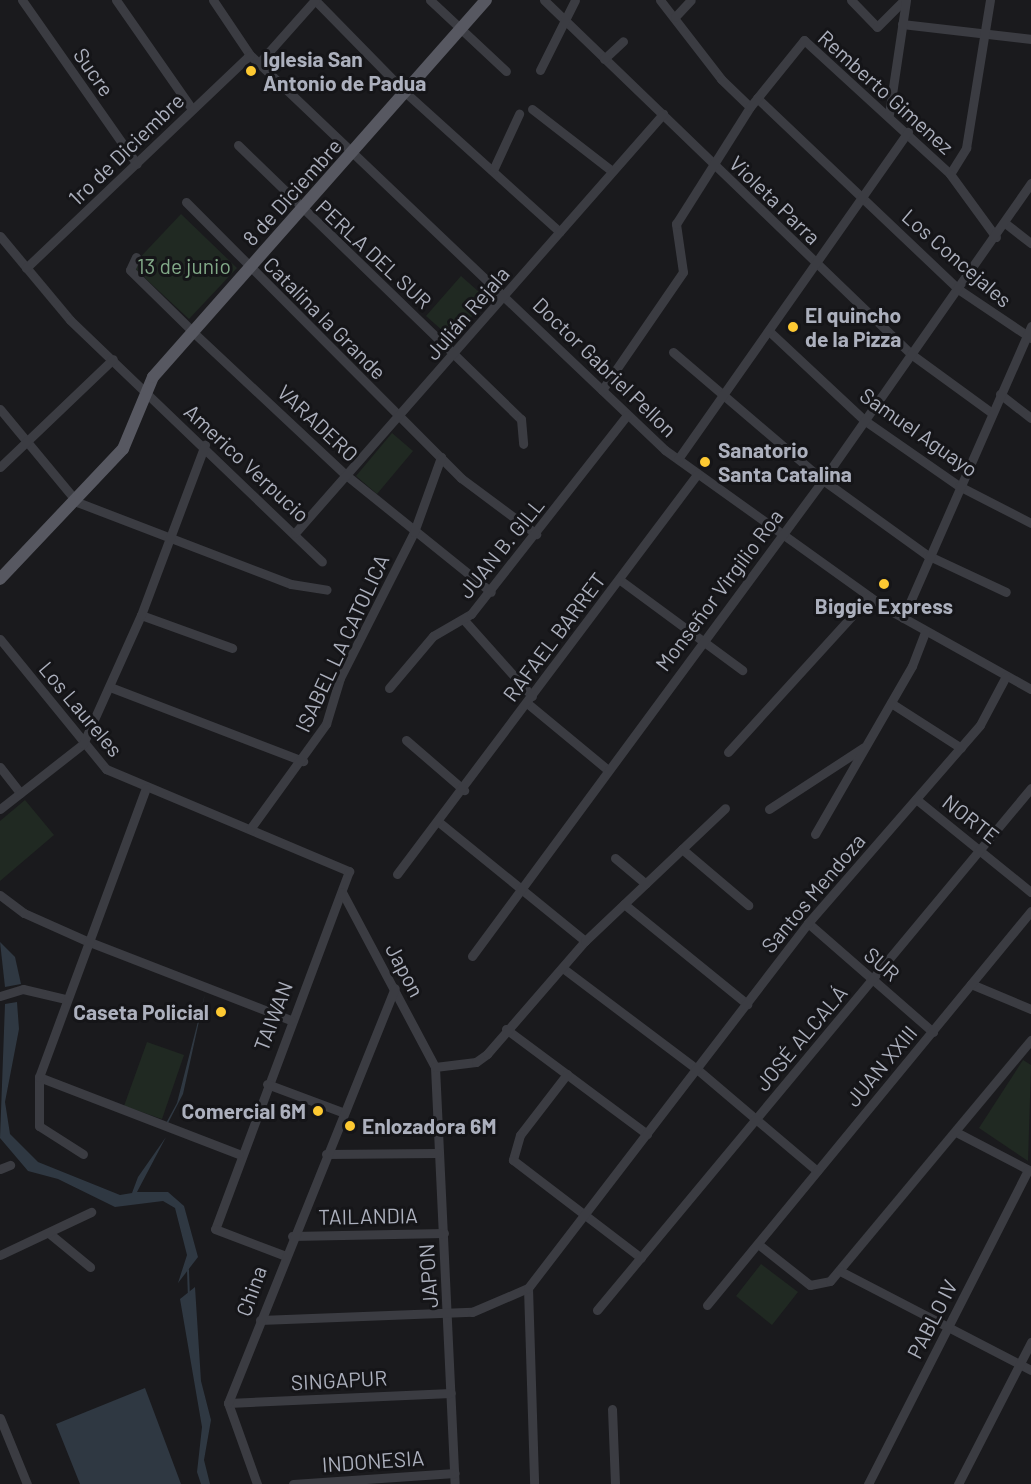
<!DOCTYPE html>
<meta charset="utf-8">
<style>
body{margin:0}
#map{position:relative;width:1031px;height:1484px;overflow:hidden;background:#1a1a1d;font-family:Barlow,sans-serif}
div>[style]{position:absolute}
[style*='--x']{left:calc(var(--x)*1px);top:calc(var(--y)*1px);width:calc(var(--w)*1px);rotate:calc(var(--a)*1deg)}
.green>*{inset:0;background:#202922}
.water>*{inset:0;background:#2f3842}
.stream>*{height:2px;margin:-1px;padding:0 1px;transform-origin:1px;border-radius:1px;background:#2f3842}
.minor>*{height:9px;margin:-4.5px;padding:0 4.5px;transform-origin:4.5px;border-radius:4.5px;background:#3b3c42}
.major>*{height:12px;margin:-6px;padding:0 6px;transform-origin:6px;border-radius:6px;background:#575861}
.dots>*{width:16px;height:16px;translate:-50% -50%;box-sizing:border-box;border:3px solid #151518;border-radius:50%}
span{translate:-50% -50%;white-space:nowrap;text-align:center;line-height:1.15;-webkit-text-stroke:6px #151518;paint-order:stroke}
.poi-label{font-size:21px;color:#acb0bd;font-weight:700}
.left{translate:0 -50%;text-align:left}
.right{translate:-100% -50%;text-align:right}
.street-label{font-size:21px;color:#acb0bd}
.park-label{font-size:21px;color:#82a988}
</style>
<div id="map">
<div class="green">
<div style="clip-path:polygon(181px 214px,237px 268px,189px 319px,132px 266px)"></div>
<div style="clip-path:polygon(461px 276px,487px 299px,452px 339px,426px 316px)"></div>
<div style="clip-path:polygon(392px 433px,413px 451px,377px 494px,356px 476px)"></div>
<div style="clip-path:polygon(25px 800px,54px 835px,0 881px,0 821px)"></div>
<div style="clip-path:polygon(147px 1042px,184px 1055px,162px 1119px,124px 1106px)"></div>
<div style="clip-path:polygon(1023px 1060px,1031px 1065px,1028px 1161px,979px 1128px)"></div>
<div style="clip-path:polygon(761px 1264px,798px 1292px,772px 1325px,736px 1296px)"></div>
</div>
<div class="water">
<div style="clip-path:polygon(0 942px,15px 957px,21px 984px,5px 987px)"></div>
<div style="clip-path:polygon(205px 994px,183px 1094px,167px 1125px,165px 1125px,177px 1103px)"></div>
<div style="clip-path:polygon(17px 1002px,19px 1029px,5px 1102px,10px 1134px,38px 1162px,120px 1195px,132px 1193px,138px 1177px,166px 1137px,137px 1192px,168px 1192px,184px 1206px,198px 1257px,178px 1283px,187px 1255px,175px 1208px,163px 1201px,115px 1207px,58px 1179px,28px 1171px,0 1138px,5px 1004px)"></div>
<div style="clip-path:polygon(195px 1287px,201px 1381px,211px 1420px,204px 1460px,210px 1484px,201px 1484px,197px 1472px,202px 1427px,180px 1299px)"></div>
<div style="clip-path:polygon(145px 1388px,181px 1484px,80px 1484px,56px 1424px)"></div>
</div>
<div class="stream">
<div style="--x:188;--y:1270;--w:25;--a:88"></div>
</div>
<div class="minor">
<div style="--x:22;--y:0;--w:200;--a:55"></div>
<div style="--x:116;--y:0;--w:133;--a:55.1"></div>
<div style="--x:213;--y:0;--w:66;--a:56.1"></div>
<div style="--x:250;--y:55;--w:573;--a:43.59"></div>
<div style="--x:665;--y:450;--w:269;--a:35.6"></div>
<div style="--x:884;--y:607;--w:168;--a:29.2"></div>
<div style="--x:315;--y:0;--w:130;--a:45.6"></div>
<div style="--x:406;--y:93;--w:207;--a:42.1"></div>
<div style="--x:430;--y:0;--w:104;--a:43.1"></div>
<div style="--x:544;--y:0;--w:510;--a:43.97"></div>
<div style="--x:911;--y:354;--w:100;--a:36.1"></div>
<div style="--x:660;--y:0;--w:100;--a:52.3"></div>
<div style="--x:721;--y:79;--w:40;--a:44"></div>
<div style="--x:851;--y:0;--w:37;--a:46"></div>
<div style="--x:877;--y:27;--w:38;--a:-45"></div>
<div style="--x:675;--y:17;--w:23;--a:-47"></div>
<div style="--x:902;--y:24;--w:130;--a:6.6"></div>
<div style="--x:604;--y:59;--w:26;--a:-43"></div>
<div style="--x:259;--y:63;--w:84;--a:-48.4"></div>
<div style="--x:540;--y:70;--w:78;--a:-63.4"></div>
<div style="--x:757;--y:98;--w:277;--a:43.5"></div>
<div style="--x:958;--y:289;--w:88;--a:33.9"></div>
<div style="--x:532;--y:109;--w:101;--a:37.8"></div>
<div style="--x:889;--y:114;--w:115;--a:-81.5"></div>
<div style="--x:238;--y:145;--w:394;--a:44.1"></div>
<div style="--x:521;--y:419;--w:25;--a:85"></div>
<div style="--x:494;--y:168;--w:60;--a:-65.2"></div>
<div style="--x:950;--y:174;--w:31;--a:-58"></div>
<div style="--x:966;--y:148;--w:150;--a:-80.8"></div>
<div style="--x:186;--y:202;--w:390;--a:45.1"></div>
<div style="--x:461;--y:478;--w:94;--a:36.7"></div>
<div style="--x:1005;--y:223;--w:33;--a:38"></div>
<div style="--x:0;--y:236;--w:109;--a:50.2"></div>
<div style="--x:70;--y:320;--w:349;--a:43.8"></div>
<div style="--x:136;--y:257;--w:14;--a:115"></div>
<div style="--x:130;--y:270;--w:90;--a:44.5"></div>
<div style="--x:194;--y:333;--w:208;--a:43.1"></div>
<div style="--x:346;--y:475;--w:186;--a:38.9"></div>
<div style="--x:26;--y:268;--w:309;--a:-43.6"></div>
<div style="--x:770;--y:332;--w:129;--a:43.1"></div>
<div style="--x:864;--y:420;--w:116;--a:34.8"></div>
<div style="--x:959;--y:486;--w:81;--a:27.2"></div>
<div style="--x:673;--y:352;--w:197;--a:40.5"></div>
<div style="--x:823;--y:480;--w:128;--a:35.8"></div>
<div style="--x:927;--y:555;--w:87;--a:25.1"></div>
<div style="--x:602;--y:390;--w:143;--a:-55.5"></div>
<div style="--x:683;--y:272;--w:49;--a:-98.3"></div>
<div style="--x:676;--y:224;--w:138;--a:-57.7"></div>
<div style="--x:750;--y:107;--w:86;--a:-51.1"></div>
<div style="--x:804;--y:40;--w:198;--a:42.5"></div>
<div style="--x:950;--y:174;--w:78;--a:53.9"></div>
<div style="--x:1000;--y:394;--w:39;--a:38"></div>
<div style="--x:0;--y:409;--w:121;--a:50.4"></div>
<div style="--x:77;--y:502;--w:229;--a:21"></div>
<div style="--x:291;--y:584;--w:36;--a:9"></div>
<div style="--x:678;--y:459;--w:400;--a:-54.9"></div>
<div style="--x:0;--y:467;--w:156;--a:-43.7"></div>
<div style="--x:295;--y:533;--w:558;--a:-48.71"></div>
<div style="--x:620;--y:580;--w:152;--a:36.4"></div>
<div style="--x:141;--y:615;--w:97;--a:19.9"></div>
<div style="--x:903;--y:618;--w:319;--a:-66.3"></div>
<div style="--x:464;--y:620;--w:102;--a:48.2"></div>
<div style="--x:0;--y:639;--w:168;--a:50.8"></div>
<div style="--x:106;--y:769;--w:264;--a:22.8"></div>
<div style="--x:349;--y:871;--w:382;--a:110.5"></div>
<div style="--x:215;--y:1229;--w:73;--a:20.9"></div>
<div style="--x:110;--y:687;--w:207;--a:21"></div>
<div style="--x:389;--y:688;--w:68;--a:-49.8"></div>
<div style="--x:433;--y:636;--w:44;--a:-30.1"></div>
<div style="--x:471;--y:614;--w:253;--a:-51.9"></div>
<div style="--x:527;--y:703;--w:105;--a:39.6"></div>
<div style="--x:891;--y:703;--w:83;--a:32.7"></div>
<div style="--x:406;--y:740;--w:77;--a:40.8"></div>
<div style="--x:728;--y:752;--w:210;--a:-47.7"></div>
<div style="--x:0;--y:767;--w:33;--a:52"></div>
<div style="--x:916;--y:799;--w:148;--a:39"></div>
<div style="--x:0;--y:809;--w:105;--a:-38.1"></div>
<div style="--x:83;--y:744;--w:141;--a:-65.8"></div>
<div style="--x:141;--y:615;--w:182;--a:-69.4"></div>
<div style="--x:769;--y:809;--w:113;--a:-33.1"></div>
<div style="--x:440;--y:823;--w:187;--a:39.1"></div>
<div style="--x:250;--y:829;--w:130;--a:-54.1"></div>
<div style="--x:326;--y:724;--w:48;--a:-73.1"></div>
<div style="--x:340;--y:678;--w:164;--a:-63.1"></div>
<div style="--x:414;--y:532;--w:80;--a:-70.2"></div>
<div style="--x:815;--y:834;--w:194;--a:-60"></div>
<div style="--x:912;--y:666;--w:36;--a:-69"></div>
<div style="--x:682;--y:849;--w:87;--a:40.3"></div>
<div style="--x:615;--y:858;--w:40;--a:40"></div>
<div style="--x:397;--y:874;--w:500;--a:-53.1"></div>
<div style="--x:342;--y:892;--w:198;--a:62"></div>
<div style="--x:435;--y:1067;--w:417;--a:87.3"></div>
<div style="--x:0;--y:895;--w:30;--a:37"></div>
<div style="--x:24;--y:913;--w:69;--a:24"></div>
<div style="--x:87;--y:941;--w:219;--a:21.2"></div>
<div style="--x:624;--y:904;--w:159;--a:39.1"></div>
<div style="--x:808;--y:923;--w:166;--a:41.1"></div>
<div style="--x:472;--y:956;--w:591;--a:-53.6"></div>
<div style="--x:823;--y:480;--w:363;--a:-55"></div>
<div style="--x:564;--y:969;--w:168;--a:37"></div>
<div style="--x:698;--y:1070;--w:156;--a:40.3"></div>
<div style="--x:971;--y:984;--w:65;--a:22.6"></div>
<div style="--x:0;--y:996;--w:24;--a:-17"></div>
<div style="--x:23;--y:989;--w:43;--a:13.4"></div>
<div style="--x:506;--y:1029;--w:176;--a:36.7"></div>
<div style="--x:435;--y:1067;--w:41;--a:-7"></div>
<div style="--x:476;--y:1062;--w:14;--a:-36"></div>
<div style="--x:487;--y:1054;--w:150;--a:-49.1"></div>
<div style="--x:585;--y:941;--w:193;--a:-43.5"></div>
<div style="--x:567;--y:1074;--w:77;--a:127.6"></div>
<div style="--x:520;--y:1135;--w:26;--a:106"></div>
<div style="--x:513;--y:1160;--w:161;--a:37.4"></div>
<div style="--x:39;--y:1077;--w:214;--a:21.1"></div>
<div style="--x:267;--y:1084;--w:80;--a:20.5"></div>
<div style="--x:956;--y:1132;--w:85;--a:27.5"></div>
<div style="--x:83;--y:1154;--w:52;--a:-147.5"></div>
<div style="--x:39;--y:1126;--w:49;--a:-90"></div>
<div style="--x:39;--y:1077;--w:308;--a:-69.7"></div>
<div style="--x:326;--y:1154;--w:112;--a:-0.5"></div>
<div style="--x:0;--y:1169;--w:11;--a:-22"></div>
<div style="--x:50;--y:1234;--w:52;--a:39.5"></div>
<div style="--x:292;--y:1236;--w:152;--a:-1.1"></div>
<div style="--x:758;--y:1244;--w:66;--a:38.3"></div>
<div style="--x:810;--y:1285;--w:20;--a:-11"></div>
<div style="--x:830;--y:1281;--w:314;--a:-50.2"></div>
<div style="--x:0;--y:1255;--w:101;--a:-25.3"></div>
<div style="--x:840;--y:1271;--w:215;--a:27.4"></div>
<div style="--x:528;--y:1288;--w:196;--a:88.2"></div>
<div style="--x:707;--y:1305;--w:510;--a:-50.57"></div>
<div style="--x:597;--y:1310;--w:679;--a:-50.26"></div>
<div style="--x:260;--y:1320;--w:212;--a:-2.2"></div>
<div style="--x:472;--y:1312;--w:61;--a:-23.2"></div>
<div style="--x:528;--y:1288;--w:460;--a:-52.5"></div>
<div style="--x:808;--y:923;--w:262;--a:-49"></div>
<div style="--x:980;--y:725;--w:55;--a:-62"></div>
<div style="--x:228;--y:1403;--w:223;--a:-2.6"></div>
<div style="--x:612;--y:1409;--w:75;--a:87.7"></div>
<div style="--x:0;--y:1418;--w:71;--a:67.8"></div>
<div style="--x:257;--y:1484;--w:86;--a:-109.7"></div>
<div style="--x:228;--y:1403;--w:447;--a:-68.1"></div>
<div style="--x:293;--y:1484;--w:162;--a:-3.9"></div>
<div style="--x:868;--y:1484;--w:352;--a:-63"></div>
<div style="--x:958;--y:1484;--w:160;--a:-62.8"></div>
</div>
<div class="major">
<div style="--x:0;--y:579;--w:179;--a:-46.6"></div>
<div style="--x:123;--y:449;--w:78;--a:-67.4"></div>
<div style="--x:153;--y:377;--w:503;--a:-48.55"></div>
</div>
<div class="dots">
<div style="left:251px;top:71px;background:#fdc932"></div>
<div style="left:793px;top:327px;background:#fdc932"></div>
<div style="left:705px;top:462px;background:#fdc932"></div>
<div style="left:884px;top:584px;background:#fdc932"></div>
<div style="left:221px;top:1012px;background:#fdc932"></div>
<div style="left:318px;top:1111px;background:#fdc932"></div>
<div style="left:350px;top:1126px;background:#fdc932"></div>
</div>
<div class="poi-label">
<span class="left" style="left:263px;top:71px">Iglesia San<br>Antonio de Padua</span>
<span class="left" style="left:805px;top:327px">El quincho<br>de la Pizza</span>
<span class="left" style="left:718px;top:462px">Sanatorio<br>Santa Catalina</span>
<span style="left:884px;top:606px">Biggie Express</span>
<span class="right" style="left:209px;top:1012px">Caseta Policial</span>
<span class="right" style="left:306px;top:1111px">Comercial 6M</span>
<span class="left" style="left:362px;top:1126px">Enlozadora 6M</span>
</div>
<div class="street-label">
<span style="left:94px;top:72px;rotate:55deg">Sucre</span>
<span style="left:886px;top:92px;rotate:42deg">Remberto Gimenez</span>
<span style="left:126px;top:149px;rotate:-44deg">1ro de Diciembre</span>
<span style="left:292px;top:192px;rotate:-48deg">8 de Diciembre</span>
<span style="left:775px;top:200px;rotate:44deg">Violeta Parra</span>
<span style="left:374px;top:254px;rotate:43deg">PERLA DEL SUR</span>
<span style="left:957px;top:258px;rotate:41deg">Los Concejales</span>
<span style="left:467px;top:313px;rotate:-49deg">Julián Rejala</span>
<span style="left:325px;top:318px;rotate:45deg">Catalina la Grande</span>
<span style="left:605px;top:367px;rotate:44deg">Doctor Gabriel Pellon</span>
<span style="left:318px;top:423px;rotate:43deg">VARADERO</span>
<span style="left:919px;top:432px;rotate:35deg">Samuel Aguayo</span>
<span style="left:247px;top:463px;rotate:43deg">Americo Verpucio</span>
<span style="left:501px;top:548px;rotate:-51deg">JUAN B. GILL</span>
<span style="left:719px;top:590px;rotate:-53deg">Monseñor Virgilio Roa</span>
<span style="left:554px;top:637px;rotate:-53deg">RAFAEL BARRET</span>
<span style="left:342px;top:643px;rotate:-65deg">ISABEL LA CATOLICA</span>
<span style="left:81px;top:709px;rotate:50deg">Los Laureles</span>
<span style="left:971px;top:819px;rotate:38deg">NORTE</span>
<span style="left:813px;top:893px;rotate:-50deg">Santos Mendoza</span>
<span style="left:882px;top:964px;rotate:41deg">SUR</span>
<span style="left:405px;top:970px;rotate:62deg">Japon</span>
<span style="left:273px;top:1016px;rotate:-69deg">TAIWAN</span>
<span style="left:801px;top:1038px;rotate:-50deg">JOSÉ ALCALÁ</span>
<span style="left:881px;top:1066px;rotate:-50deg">JUAN XXIII</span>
<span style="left:368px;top:1216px;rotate:-1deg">TAILANDIA</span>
<span style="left:428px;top:1276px;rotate:-94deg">JAPON</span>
<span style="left:251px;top:1291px;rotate:-70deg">China</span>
<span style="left:932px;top:1319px;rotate:-63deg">PABLO IV</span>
<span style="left:339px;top:1380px;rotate:-3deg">SINGAPUR</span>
<span style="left:373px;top:1461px;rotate:-4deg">INDONESIA</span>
</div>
<div class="park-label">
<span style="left:184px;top:266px">13 de junio</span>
</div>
</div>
